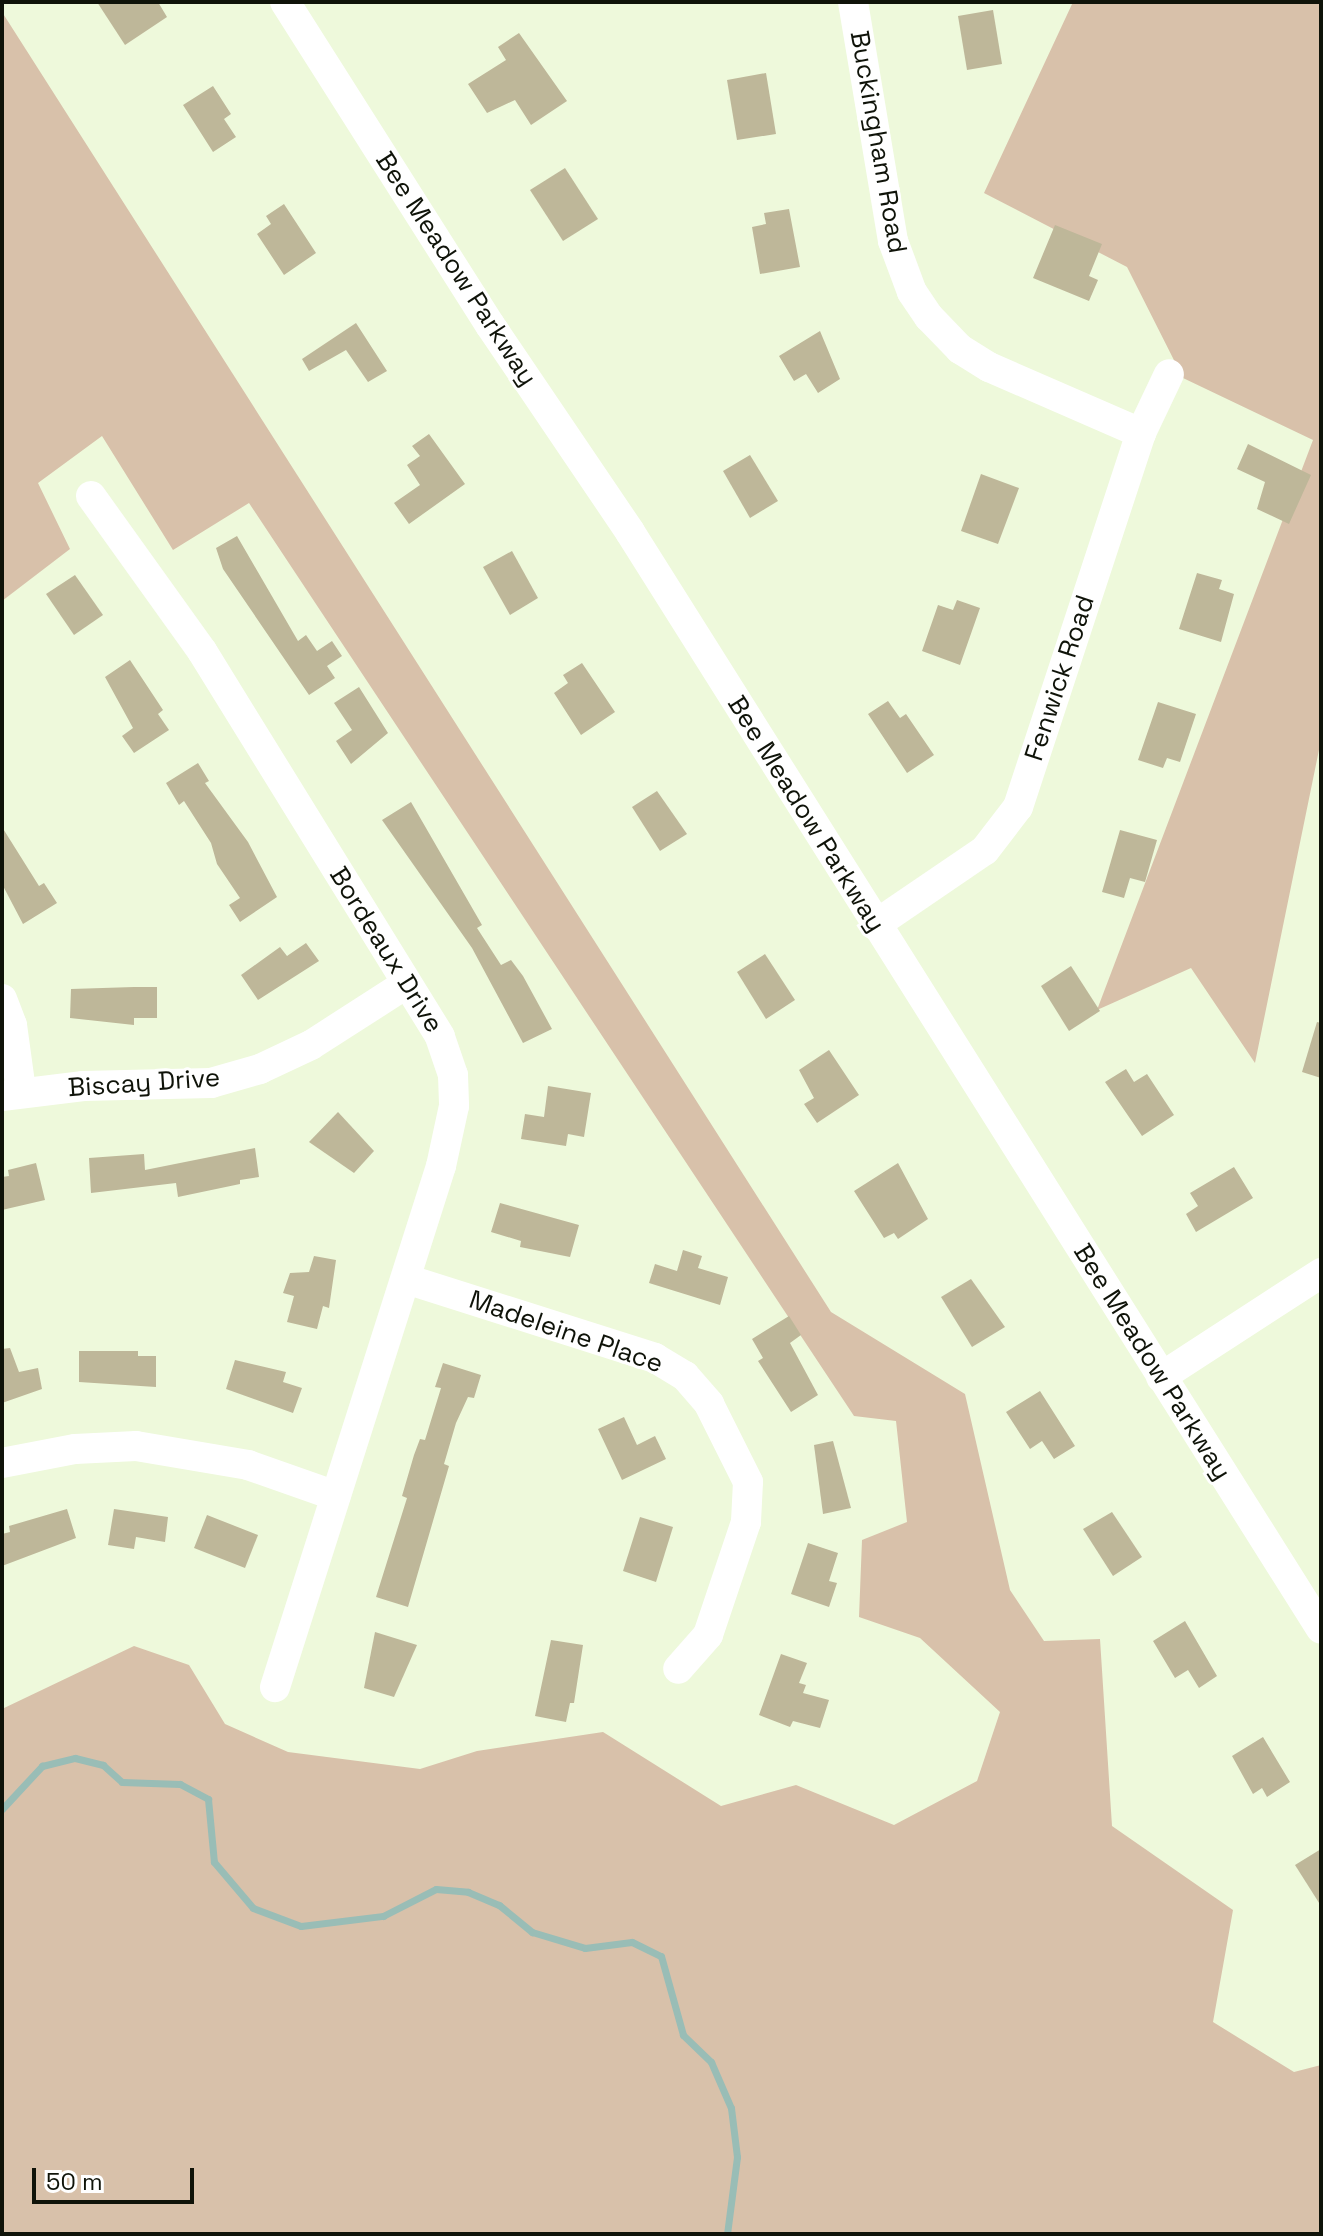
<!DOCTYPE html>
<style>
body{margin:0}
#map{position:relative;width:1323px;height:2236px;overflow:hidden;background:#eef9db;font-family:"Space Grotesk",sans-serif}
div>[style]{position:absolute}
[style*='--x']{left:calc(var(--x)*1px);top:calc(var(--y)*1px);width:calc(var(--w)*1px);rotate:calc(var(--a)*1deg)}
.forest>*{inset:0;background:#d8c1aa}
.stream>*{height:7px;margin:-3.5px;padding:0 3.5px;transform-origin:3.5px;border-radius:3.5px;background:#99bdb6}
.building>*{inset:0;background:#beb799}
.minor>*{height:30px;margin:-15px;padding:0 15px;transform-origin:15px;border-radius:15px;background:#fff}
span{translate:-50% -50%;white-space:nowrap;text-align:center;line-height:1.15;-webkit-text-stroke:6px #fff;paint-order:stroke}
.street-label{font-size:26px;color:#0f1309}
.frame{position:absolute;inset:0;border:4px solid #0f1309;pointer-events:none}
.scale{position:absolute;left:32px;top:2168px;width:162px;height:36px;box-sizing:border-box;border:4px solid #0f1309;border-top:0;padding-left:10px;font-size:24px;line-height:28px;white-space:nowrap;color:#0f1309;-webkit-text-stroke:6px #fff;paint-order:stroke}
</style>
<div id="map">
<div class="forest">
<div style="clip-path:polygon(1073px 2px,1321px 2px,1321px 740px,1255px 1063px,1191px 968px,1097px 1010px,1313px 440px,1183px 378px,1127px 267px,984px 193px)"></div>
<div style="clip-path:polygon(2px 12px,831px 1312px,965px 1394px,1010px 1590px,1044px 1641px,1100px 1639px,1112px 1826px,1233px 1910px,1213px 2022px,1294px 2072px,1321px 2065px,1321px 2234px,2px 2234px,2px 1709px,134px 1646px,189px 1665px,225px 1724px,288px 1752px,420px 1769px,477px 1751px,603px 1732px,721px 1806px,796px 1785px,894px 1825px,977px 1781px,1000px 1712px,920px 1638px,859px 1617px,862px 1540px,907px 1522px,896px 1421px,854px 1416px,249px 503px,173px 550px,102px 436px,38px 483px,70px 549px,2px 601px)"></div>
</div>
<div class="stream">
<div style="--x:2;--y:1809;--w:59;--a:-47.1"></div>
<div style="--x:42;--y:1766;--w:34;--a:-14"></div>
<div style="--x:75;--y:1758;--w:29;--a:14"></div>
<div style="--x:103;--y:1765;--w:25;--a:42"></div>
<div style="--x:122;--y:1782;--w:58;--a:2"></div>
<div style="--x:180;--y:1784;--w:32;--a:28"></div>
<div style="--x:208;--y:1799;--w:63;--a:84.6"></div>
<div style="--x:214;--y:1862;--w:60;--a:49.7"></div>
<div style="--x:253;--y:1908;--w:51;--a:20.6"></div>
<div style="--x:301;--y:1926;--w:83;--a:-7"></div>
<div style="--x:383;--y:1916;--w:59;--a:-27"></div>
<div style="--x:436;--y:1889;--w:32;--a:5"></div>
<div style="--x:468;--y:1892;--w:34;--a:23"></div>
<div style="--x:499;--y:1905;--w:43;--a:39.3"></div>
<div style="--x:532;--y:1932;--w:55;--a:16.8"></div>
<div style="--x:585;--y:1948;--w:47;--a:-7.3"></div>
<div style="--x:632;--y:1942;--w:32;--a:26"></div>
<div style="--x:661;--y:1956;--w:82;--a:74.4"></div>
<div style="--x:683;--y:2035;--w:39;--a:44"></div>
<div style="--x:711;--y:2062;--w:50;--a:66.5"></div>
<div style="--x:731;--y:2108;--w:49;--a:83"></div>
<div style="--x:737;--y:2157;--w:78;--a:97.4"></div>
</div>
<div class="building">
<div style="clip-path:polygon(97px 2px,158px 2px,167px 17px,125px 45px)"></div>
<div style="clip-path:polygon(993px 10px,1002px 64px,967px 70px,958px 16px)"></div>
<div style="clip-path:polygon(519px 33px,567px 101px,531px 125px,515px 100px,487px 113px,468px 84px,506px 60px,498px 47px)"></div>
<div style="clip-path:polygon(766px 73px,776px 134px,737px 140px,727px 80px)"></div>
<div style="clip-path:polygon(213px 86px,231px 114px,224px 119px,236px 137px,213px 152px,183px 105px)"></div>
<div style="clip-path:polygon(565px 168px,598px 219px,563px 241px,530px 190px)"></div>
<div style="clip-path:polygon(284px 204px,316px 253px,284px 275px,257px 234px,271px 224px,266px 216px)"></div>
<div style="clip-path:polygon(789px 209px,800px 267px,760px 274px,752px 227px,766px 224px,764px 213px)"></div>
<div style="clip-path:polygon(1055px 225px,1102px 244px,1089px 276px,1098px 280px,1089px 301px,1033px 278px)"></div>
<div style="clip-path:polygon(356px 323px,387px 371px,368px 382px,346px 350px,309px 371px,302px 359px)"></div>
<div style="clip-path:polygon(820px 331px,840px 379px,818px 393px,806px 374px,794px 381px,779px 356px)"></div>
<div style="clip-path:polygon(429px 434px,465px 484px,409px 524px,394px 503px,420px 485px,407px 465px,420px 456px,412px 446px)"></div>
<div style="clip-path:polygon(1248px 444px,1311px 475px,1289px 524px,1257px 509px,1265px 482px,1237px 469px)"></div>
<div style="clip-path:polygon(750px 455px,778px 501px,750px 518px,723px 471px)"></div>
<div style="clip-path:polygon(981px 474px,1019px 488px,998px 544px,961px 531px)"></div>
<div style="clip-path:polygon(237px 536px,298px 641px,306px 635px,317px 651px,332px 641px,342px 656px,327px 666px,335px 678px,309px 695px,223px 569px,216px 548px)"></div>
<div style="clip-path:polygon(512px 551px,538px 598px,510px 615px,483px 567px)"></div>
<div style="clip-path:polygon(1197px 573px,1222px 580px,1219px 589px,1234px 594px,1221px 642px,1179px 629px)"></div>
<div style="clip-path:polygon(75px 575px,103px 615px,74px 635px,46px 594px)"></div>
<div style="clip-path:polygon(957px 600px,980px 608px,960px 665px,922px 651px,938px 605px,953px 610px)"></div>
<div style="clip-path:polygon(130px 660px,163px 710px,158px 714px,169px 730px,134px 753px,122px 736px,133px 728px,105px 677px)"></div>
<div style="clip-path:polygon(582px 663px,615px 712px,581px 735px,554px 693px,568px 683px,563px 675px)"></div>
<div style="clip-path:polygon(359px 687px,388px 733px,351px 764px,336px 741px,352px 730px,334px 703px)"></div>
<div style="clip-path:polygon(888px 701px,900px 718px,906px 714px,934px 755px,907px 773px,868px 714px)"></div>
<div style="clip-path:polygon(1158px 702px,1196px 714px,1180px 762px,1167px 758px,1163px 768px,1138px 760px)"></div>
<div style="clip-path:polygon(198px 763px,209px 781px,205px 783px,248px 842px,277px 897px,240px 922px,229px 905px,240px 898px,217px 864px,211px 843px,184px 801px,179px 805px,166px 783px)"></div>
<div style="clip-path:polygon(657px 791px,687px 834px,660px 851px,632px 807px)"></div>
<div style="clip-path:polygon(411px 802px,482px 925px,477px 928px,501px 965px,511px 960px,523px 976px,552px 1029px,523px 1043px,472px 948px,382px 820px)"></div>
<div style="clip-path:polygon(2px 827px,39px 886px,44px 883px,57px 903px,23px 924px,2px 884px)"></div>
<div style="clip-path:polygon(1120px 830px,1157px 840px,1145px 882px,1130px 878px,1124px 898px,1102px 892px)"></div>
<div style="clip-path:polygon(306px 943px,319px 961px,258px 1000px,241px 975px,280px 947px,287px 956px)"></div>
<div style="clip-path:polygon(765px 954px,795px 1000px,766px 1019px,737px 972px)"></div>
<div style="clip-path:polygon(1071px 966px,1100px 1011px,1069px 1031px,1041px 986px)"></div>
<div style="clip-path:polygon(134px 987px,157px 987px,157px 1018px,134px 1018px,134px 1025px,70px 1018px,71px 989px)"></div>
<div style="clip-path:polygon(1317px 1022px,1321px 1023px,1321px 1078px,1302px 1072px)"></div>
<div style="clip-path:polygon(829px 1050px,859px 1095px,817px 1123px,804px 1104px,814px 1098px,799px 1070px)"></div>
<div style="clip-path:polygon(1126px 1069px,1134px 1082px,1147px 1074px,1174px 1115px,1142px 1136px,1105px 1082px)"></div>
<div style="clip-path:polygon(548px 1086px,591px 1093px,584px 1137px,568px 1134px,566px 1146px,521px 1139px,525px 1114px,544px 1117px)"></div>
<div style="clip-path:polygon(338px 1112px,374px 1151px,354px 1173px,309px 1142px)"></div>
<div style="clip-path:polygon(255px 1148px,259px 1177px,240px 1180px,240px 1184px,178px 1197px,176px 1183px,91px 1193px,89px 1158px,144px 1154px,145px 1170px)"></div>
<div style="clip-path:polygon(36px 1163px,45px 1200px,2px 1210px,2px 1177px,9px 1176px,8px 1170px)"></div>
<div style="clip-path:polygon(898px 1163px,928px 1219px,898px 1239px,894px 1233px,884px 1238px,854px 1191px)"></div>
<div style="clip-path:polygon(1234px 1167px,1253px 1198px,1196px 1232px,1186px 1214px,1198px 1206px,1190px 1193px)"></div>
<div style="clip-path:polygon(500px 1203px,579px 1225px,570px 1257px,520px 1247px,521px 1241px,491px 1232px)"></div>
<div style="clip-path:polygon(683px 1250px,702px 1256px,698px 1268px,728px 1277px,720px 1305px,649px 1283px,655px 1264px,677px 1271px)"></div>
<div style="clip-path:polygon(314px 1256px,336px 1260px,329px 1308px,323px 1306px,317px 1329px,287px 1322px,294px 1296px,283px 1293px,290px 1273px,309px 1272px)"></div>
<div style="clip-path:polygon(971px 1279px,1005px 1327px,972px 1347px,941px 1297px)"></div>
<div style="clip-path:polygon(789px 1316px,801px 1335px,790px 1343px,818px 1395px,791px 1412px,758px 1361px,763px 1358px,752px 1339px)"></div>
<div style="clip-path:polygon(10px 1348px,19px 1372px,38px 1368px,42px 1389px,2px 1403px,2px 1349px)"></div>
<div style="clip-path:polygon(79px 1351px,138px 1351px,138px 1356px,156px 1356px,156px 1387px,79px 1382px)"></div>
<div style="clip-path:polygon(235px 1360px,286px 1372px,283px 1382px,302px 1388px,293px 1413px,226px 1389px)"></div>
<div style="clip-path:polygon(443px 1363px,481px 1375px,474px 1398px,468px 1397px,456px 1423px,444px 1464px,449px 1466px,408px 1607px,376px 1597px,407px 1498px,402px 1496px,414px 1455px,420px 1439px,425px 1440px,441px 1388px,435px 1387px)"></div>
<div style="clip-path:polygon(1040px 1391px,1075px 1446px,1054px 1459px,1042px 1441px,1030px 1449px,1006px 1412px)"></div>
<div style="clip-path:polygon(624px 1417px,637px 1445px,655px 1436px,666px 1459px,622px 1480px,598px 1429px)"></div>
<div style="clip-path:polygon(833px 1441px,851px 1508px,823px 1514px,814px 1445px)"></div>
<div style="clip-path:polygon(67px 1509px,76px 1538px,2px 1566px,2px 1534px,10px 1532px,9px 1526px)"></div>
<div style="clip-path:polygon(114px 1509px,168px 1517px,165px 1542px,136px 1537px,134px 1549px,108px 1545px)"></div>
<div style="clip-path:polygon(1112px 1512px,1142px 1557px,1113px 1576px,1083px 1529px)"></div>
<div style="clip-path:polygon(207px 1515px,258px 1535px,245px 1568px,194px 1548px)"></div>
<div style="clip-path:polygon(640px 1517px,673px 1527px,656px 1582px,623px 1571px)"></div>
<div style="clip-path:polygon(808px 1543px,838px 1553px,829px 1581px,837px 1583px,829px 1607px,791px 1594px)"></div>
<div style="clip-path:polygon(1185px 1621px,1217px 1676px,1199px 1688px,1188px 1670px,1175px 1678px,1153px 1641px)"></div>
<div style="clip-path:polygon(375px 1632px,417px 1645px,394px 1697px,364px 1688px)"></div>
<div style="clip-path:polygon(551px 1640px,583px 1645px,574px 1703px,570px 1703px,566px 1722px,535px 1716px)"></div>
<div style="clip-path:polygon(781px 1654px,807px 1663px,799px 1683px,806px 1685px,803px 1693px,829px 1700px,820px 1728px,793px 1721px,790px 1727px,759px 1715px)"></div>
<div style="clip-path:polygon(1263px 1737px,1290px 1782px,1267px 1797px,1262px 1788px,1253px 1794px,1232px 1756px)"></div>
<div style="clip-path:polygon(1321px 1849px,1321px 1906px,1295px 1865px)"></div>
</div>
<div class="minor">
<div style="--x:285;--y:2;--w:383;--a:57.6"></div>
<div style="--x:490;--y:325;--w:250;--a:55.9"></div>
<div style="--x:630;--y:532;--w:1296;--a:57.79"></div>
<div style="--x:853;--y:2;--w:242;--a:80.5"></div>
<div style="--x:893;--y:241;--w:54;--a:69.6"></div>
<div style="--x:912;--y:292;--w:30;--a:56"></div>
<div style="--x:929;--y:317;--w:45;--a:45.9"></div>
<div style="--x:960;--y:349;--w:34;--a:32"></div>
<div style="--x:989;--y:367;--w:166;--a:23.5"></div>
<div style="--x:91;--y:496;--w:191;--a:54.4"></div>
<div style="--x:202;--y:651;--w:453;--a:58.3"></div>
<div style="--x:440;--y:1037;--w:40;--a:71.1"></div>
<div style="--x:453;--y:1075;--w:31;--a:88"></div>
<div style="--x:454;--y:1106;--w:61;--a:102.2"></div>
<div style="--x:441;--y:1166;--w:547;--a:107.67"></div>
<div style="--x:875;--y:925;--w:133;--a:-34.3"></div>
<div style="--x:985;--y:850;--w:54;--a:-52.5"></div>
<div style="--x:1018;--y:807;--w:394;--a:-71.8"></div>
<div style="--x:1141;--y:433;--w:65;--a:-64.6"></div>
<div style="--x:2;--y:999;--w:28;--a:69"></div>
<div style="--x:12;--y:1025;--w:67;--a:82.2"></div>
<div style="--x:2;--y:1096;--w:82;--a:-7"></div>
<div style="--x:83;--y:1086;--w:128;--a:-1.3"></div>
<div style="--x:211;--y:1083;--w:51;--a:-15.9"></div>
<div style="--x:260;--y:1069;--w:56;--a:-25.2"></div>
<div style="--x:311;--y:1045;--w:113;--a:-32.7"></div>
<div style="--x:406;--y:1279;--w:261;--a:17.6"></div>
<div style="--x:655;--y:1358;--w:35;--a:31"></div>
<div style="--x:685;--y:1376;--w:37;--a:49"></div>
<div style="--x:709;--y:1404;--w:87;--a:63.4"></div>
<div style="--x:748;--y:1482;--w:40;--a:92.9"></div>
<div style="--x:746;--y:1522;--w:119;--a:108.6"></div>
<div style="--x:708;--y:1635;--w:45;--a:131.4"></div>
<div style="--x:1161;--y:1377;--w:191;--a:-33"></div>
<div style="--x:2;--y:1463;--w:74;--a:-10.9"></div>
<div style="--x:75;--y:1449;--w:61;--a:-2.8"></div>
<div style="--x:136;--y:1446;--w:114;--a:9.6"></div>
<div style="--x:248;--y:1465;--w:93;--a:19.4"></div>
</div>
<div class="street-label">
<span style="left:878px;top:142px;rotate:80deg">Buckingham Road</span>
<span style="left:456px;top:269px;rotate:57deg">Bee Meadow Parkway</span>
<span style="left:1060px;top:678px;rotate:-72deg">Fenwick Road</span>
<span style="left:806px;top:814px;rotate:58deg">Bee Meadow Parkway</span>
<span style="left:386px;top:950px;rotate:58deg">Bordeaux Drive</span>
<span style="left:144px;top:1083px;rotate:-4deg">Biscay Drive</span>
<span style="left:566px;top:1332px;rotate:19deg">Madeleine Place</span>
<span style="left:1152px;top:1362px;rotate:58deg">Bee Meadow Parkway</span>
</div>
<div class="frame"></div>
<div class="scale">50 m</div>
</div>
